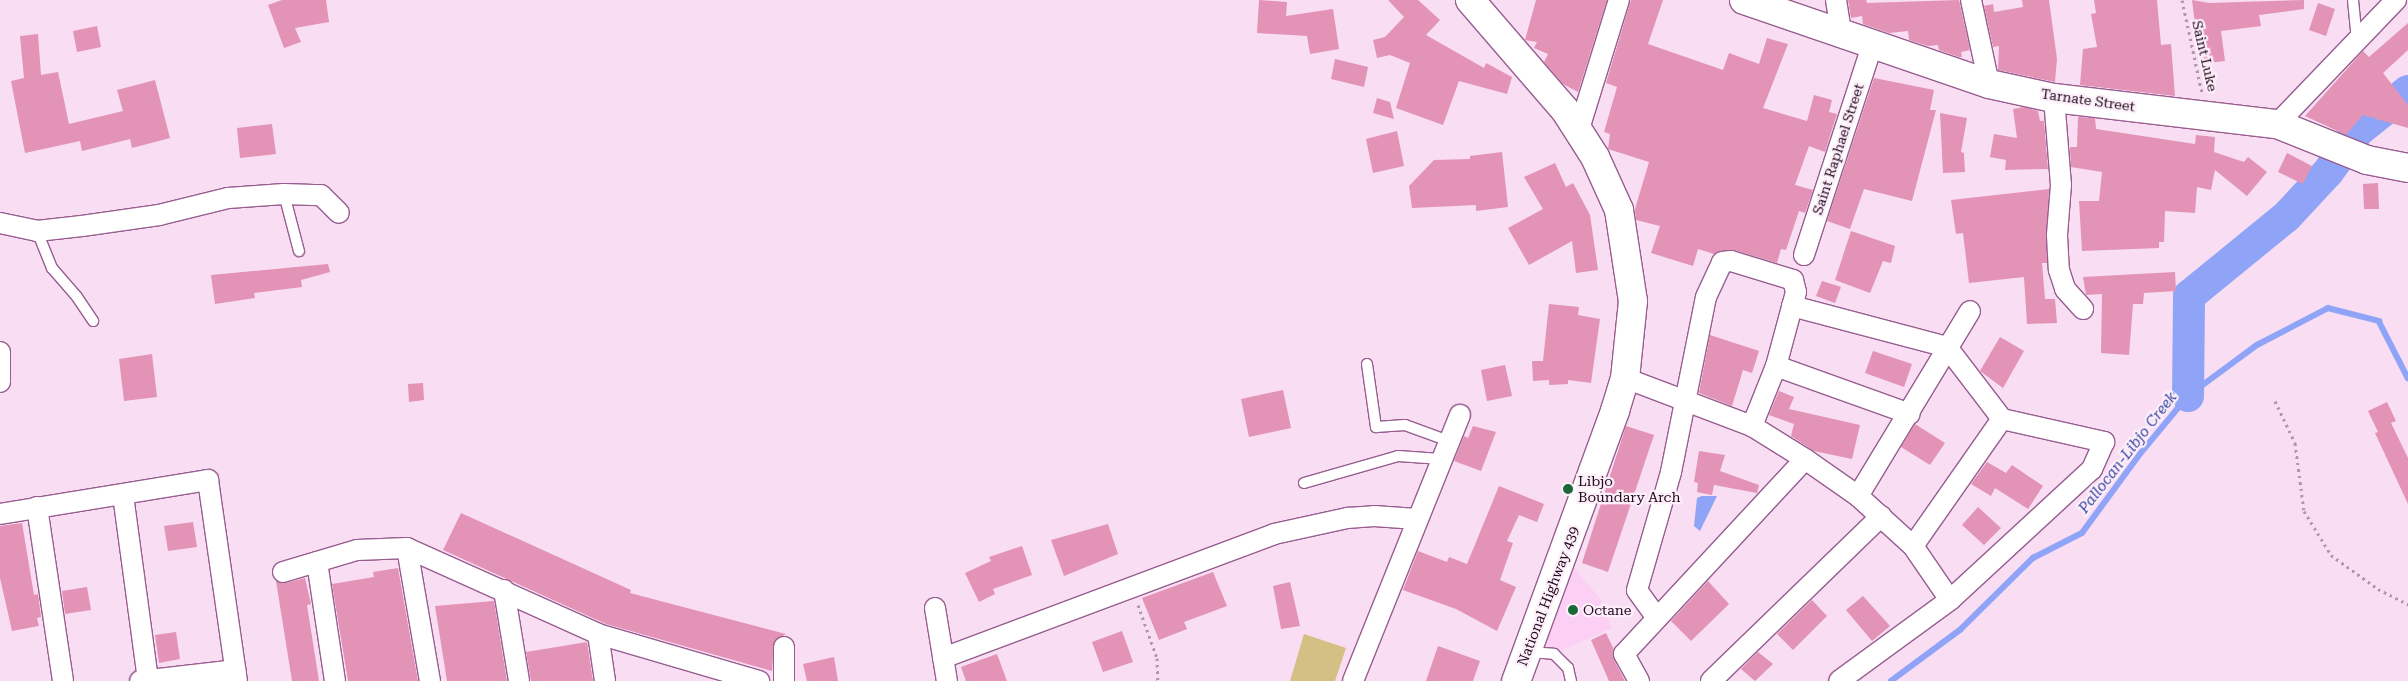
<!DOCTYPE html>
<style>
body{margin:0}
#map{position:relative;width:2408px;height:681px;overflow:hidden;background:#f8ddf3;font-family:"Roboto Serif",serif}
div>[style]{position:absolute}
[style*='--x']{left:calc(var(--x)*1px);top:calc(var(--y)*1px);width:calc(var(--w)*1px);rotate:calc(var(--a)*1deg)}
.built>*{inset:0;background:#fcd0f4}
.green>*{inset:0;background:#d4c084}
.water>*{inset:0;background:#8fa4f7}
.stream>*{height:5.5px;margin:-2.75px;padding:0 2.75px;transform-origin:2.75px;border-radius:2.75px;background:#8fa4f7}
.river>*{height:32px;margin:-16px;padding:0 16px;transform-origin:16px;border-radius:16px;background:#8fa4f7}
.building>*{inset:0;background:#e293b6}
.path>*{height:3px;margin-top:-1.5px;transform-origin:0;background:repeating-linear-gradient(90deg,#af96ab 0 2.5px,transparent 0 6.5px)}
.roads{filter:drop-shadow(1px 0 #985d90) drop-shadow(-1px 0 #985d90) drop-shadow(0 1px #985d90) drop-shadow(0 -1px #985d90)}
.lane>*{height:10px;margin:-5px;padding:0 5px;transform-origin:5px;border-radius:5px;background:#fff}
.street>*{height:20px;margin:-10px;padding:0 10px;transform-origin:10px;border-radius:10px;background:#fff}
.secondary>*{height:28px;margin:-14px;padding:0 14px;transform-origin:14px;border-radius:14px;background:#fff}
.primary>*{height:28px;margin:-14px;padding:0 14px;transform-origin:14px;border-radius:14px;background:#fff}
.dots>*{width:14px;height:14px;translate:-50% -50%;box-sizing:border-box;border:2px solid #fdeffa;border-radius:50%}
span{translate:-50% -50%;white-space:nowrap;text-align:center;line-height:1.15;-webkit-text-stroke:4.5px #fdeffa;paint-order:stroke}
.street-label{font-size:14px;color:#20091d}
.poi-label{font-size:14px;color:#20091d}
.left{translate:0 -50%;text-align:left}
.water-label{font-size:15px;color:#3744a3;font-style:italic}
</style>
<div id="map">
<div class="built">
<div style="clip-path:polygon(1569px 561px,1601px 600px,1612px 628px,1537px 661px)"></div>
</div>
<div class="green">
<div style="clip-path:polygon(1304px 634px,1346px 648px,1335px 681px,1290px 681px)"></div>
</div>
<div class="water">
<div style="clip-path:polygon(1702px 496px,1717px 496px,1700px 531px,1694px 526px,1697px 498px)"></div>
</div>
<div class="stream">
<div style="--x:1891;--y:681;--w:86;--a:-36.5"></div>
<div style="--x:1960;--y:630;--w:103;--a:-44.6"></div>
<div style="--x:2033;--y:558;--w:55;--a:-27"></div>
<div style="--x:2082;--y:533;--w:98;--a:-53.7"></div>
<div style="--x:2140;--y:454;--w:75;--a:-50.4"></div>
<div style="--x:2188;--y:396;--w:86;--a:-36.5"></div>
<div style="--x:2257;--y:345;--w:80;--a:-27.5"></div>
<div style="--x:2328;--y:308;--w:53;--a:14.3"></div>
<div style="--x:2379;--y:321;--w:64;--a:63"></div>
</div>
<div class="river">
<div style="--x:2188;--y:396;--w:100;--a:-89.4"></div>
<div style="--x:2189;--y:296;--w:127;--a:-39.2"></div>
<div style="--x:2287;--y:216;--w:60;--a:-47"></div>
<div style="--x:2328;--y:172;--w:51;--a:-53.8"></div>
<div style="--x:2358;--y:131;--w:64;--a:-38.7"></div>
</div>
<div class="building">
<div style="clip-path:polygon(282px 0,326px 0,329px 22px,295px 28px,301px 42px,284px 48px,268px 5px)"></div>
<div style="clip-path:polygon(1259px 0,1287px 2px,1286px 16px,1333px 9px,1339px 49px,1310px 54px,1307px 36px,1257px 33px)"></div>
<div style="clip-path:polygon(1388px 0,1418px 0,1440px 20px,1426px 35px,1484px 68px,1486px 63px,1512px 77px,1507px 94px,1459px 81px,1443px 125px,1396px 108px,1410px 63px,1390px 55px,1377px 58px,1373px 40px,1385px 37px,1404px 17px)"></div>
<div style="clip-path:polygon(1536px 0,1607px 0,1578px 92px,1563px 84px,1544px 62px,1548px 54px,1534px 48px,1537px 42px,1525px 40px)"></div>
<div style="clip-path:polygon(1631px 0,1663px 0,1648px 44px,1723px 70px,1729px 53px,1759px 64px,1767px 38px,1788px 44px,1763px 108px,1807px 121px,1814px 95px,1832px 100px,1829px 112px,1837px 114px,1825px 152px,1809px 146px,1795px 185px,1813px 190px,1805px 213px,1799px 211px,1786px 250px,1781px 249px,1777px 263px,1734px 250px,1714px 254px,1698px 249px,1693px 266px,1651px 253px,1660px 226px,1636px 220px,1635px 209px,1649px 162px,1608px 149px,1610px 134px,1604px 132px,1617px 87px,1606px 83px)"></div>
<div style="clip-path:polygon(1848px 0,1866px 0,1867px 3px,1959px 0,1970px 50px,1961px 52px,1962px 57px,1959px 57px,1939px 50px,1938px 45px,1928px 46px,1909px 40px,1908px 31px,1889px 33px,1863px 24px,1862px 16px,1851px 18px)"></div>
<div style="clip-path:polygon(2022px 0,2049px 0,2057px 59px,2055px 82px,1998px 70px,1999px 46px,1993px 47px,1984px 6px,1993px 4px,1994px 12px,2023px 7px)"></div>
<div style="clip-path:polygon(2094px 0,2157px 0,2161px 45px,2171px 44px,2175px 96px,2080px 85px,2083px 49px,2097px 47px,2091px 14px,2096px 13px)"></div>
<div style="clip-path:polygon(2192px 0,2209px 3px,2304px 0,2304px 9px,2259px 15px,2261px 26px,2221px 31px,2225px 61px,2200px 64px)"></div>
<div style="clip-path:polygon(2318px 3px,2335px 9px,2326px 36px,2309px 30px)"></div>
<div style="clip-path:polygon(2408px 23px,2408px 50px,2383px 73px,2408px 105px,2408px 128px,2363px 115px,2346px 135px,2305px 116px,2363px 51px,2369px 57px)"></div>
<div style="clip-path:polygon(97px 26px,101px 47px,77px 52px,73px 31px)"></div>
<div style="clip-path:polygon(38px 34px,41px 75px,58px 72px,69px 124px,123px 111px,117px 90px,155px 80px,170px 138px,132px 148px,130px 139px,82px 151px,80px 141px,25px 153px,11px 81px,24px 78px,20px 36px)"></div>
<div style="clip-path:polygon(1335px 59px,1368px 67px,1364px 87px,1331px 79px)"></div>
<div style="clip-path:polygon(1874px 78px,1934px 90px,1930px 110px,1936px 110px,1912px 201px,1864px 189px,1850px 229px,1827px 221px)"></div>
<div style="clip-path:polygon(1377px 98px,1390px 102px,1394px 119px,1373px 113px)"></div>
<div style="clip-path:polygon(2024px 107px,2038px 111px,2040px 121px,2044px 121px,2048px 169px,2005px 170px,2006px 160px,1990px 157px,1994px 134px,2017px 138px,2013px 109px)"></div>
<div style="clip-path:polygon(1940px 113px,1967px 118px,1961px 152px,1964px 153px,1965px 172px,1943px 173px)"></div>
<div style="clip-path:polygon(2078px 117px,2095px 118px,2096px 129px,2195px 144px,2196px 135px,2215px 137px,2214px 152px,2244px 162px,2248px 157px,2267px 172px,2247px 196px,2215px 170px,2211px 190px,2197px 187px,2195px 213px,2165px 211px,2164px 242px,2159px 242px,2159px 248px,2082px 251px,2079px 201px,2099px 201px,2102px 172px,2071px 167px,2070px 147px,2077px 147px)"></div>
<div style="clip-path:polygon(272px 124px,276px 154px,240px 158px,237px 128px)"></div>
<div style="clip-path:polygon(1397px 131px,1404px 166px,1373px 173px,1366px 139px)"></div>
<div style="clip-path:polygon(1502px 152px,1508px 207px,1476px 211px,1476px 205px,1412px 208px,1409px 186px,1434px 160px,1470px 159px,1470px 156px)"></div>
<div style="clip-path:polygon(2287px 153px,2312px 166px,2303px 184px,2278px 172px)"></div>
<div style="clip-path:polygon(1555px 163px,1566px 187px,1573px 183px,1590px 215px,1598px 270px,1576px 273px,1572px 241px,1529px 265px,1508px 228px,1543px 209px,1524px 177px)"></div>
<div style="clip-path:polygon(2378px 183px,2379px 209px,2364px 209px,2363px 184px)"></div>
<div style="clip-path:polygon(2049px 189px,2047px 263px,2042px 263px,2045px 299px,2055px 299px,2057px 323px,2027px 324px,2024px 277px,1969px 283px,1963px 233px,1956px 234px,1951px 200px)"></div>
<div style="clip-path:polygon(1851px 231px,1895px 246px,1891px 263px,1883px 261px,1870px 293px,1835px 280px)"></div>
<div style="clip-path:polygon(328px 264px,330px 272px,301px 280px,302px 287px,254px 293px,255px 298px,215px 304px,211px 275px)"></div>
<div style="clip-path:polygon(2175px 272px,2176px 291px,2144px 293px,2143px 304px,2133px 304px,2129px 355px,2101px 353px,2102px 294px,2086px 295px,2083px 277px)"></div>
<div style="clip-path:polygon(1822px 281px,1841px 287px,1835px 303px,1816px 296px)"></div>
<div style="clip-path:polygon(1549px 304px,1579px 307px,1578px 315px,1600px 319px,1591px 383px,1568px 380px,1568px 384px,1549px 385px,1549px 380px,1533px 381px,1532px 361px,1543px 361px)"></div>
<div style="clip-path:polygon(1710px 335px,1759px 351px,1752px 373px,1743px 370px,1732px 406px,1699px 393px)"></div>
<div style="clip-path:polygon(2000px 337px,2024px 351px,2003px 388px,1980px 371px)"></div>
<div style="clip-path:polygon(1873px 351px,1912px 364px,1904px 387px,1865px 373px)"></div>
<div style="clip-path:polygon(152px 354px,157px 397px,124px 401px,119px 359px)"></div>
<div style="clip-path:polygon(1505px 365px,1512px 396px,1487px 401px,1481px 370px)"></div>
<div style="clip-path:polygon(423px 383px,424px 400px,409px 402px,408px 384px)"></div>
<div style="clip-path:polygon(1283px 390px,1291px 428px,1249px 437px,1241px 399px)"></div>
<div style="clip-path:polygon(1779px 391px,1794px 397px,1789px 409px,1860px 425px,1852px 459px,1814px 451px,1791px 436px,1794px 424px,1769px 415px)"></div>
<div style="clip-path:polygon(2387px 402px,2396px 421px,2391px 423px,2408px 458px,2408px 504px,2375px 433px,2378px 432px,2368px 411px)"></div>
<div style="clip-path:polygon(1915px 424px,1945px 443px,1930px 465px,1901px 447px)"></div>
<div style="clip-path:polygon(1473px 426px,1496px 432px,1481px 471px,1454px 461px,1464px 436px,1468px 438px)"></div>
<div style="clip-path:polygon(1626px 426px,1654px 435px,1608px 572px,1582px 563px)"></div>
<div style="clip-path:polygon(1699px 451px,1725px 455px,1720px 471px,1759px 485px,1757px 493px,1714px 485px,1712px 495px,1697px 492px,1698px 483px,1694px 482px)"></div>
<div style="clip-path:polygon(1987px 462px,2006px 473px,2012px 465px,2043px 486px,2028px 509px,1995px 488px,1991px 496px,1971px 484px)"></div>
<div style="clip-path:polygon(1499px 486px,1544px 504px,1537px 522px,1519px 515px,1507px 541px,1513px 543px,1500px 580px,1516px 587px,1497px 631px,1456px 609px,1403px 590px,1418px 551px,1447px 562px,1449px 557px,1467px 564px)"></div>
<div style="clip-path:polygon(1978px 507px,2001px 528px,1984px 545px,1962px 525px)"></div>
<div style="clip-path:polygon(461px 513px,631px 590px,630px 593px,786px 634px,774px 642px,772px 671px,606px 624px,443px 550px)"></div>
<div style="clip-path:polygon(193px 522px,197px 547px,168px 551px,164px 526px)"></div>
<div style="clip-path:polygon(22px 523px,34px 595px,38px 594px,41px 617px,37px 618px,39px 626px,12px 631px,0 578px,0 526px)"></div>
<div style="clip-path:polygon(1108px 524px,1118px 554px,1064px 576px,1051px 540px)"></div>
<div style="clip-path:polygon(1022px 546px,1032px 575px,993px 589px,995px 594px,979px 602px,965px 573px,991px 561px,989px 557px)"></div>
<div style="clip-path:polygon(398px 568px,418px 681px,348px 681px,332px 584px,374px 577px,373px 572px)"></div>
<div style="clip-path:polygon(1213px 572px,1227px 606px,1184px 622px,1187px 629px,1159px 640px,1142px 598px)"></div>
<div style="clip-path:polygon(305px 578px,311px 604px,307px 605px,319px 681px,292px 681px,276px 581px,286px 583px)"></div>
<div style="clip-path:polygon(1708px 581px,1729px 604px,1691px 641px,1671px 621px)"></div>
<div style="clip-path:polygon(1290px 582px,1300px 626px,1281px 629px,1273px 586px)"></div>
<div style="clip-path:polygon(87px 587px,91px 610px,65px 614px,62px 591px)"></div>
<div style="clip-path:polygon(1863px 596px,1890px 626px,1872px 641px,1846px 610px)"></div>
<div style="clip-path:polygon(1812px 600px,1827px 616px,1793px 650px,1777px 634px)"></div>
<div style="clip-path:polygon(494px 601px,507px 681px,447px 681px,435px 606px)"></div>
<div style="clip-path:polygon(1122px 631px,1133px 662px,1103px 672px,1092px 642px)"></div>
<div style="clip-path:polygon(176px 632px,180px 659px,159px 663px,155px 635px)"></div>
<div style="clip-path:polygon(1606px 633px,1614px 650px,1614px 660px,1625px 681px,1609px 681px,1591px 640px)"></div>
<div style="clip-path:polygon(587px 642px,593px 681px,531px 681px,526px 652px)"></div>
<div style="clip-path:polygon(1438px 646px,1480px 661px,1473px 681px,1426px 681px)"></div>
<div style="clip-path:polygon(1758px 652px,1773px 664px,1755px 681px,1741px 669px)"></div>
<div style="clip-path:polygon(997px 654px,1007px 681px,966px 681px,961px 667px)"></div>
<div style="clip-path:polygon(834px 657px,838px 681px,807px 681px,803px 664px)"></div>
</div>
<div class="path">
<div style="--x:2182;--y:0;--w:95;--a:77.9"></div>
<div style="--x:2275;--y:401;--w:47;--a:64.5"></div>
<div style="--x:2295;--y:443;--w:69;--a:82.5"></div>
<div style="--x:2304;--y:511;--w:52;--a:58.5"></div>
<div style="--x:2331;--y:555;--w:58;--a:35.9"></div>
<div style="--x:2378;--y:589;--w:34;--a:27"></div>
<div style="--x:1138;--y:605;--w:56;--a:70.3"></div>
<div style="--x:1157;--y:658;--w:23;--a:88"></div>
</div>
<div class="roads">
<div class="lane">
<div style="--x:2353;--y:0;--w:41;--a:84.4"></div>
<div style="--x:284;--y:194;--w:59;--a:75.3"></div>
<div style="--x:37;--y:231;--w:40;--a:68"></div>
<div style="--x:52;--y:268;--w:38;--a:49"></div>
<div style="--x:77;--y:297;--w:29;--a:56"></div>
<div style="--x:1367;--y:364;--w:64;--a:81.9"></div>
<div style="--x:1376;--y:427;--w:29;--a:-4"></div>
<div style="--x:1405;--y:425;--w:47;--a:20"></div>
<div style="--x:1304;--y:483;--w:98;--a:-16"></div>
<div style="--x:1398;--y:456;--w:43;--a:4"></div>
<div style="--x:1528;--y:652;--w:26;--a:4"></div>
<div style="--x:1554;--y:654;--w:20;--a:45"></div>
<div style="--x:1568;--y:668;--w:13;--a:77"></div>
</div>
<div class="street">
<div style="--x:1836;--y:0;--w:32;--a:81"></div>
<div style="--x:1971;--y:0;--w:86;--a:77.9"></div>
<div style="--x:2054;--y:98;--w:87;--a:85.4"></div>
<div style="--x:2061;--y:185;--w:50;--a:94.6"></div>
<div style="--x:2057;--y:235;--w:35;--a:87"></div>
<div style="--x:2059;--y:270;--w:20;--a:72"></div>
<div style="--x:2065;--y:289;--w:27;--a:48"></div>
<div style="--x:2277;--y:124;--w:172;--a:-46.2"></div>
<div style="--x:1579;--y:129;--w:135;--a:-72.8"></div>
<div style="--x:0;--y:223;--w:38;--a:12"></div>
<div style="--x:37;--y:231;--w:45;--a:-6.3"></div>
<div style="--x:82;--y:226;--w:78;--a:-8.1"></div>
<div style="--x:159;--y:215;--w:71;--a:-13.8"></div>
<div style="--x:228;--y:198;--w:56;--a:-4.1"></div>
<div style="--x:284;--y:194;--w:37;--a:2"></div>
<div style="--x:321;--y:195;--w:25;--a:45"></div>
<div style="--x:1804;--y:255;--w:223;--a:-72"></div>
<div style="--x:1792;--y:306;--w:160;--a:14.8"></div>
<div style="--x:1947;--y:347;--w:91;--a:52.6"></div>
<div style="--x:2002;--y:419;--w:105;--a:12.7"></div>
<div style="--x:2104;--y:442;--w:30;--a:114"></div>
<div style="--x:2092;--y:469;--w:193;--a:137.3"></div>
<div style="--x:1950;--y:600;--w:137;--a:143.9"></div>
<div style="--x:0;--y:352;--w:30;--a:90"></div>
<div style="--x:1776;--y:366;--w:142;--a:19.7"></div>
<div style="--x:1625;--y:378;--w:136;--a:20.7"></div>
<div style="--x:1752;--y:426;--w:62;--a:31.9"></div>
<div style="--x:1805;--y:459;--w:65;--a:34.9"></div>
<div style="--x:1858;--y:496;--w:74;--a:42.3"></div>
<div style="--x:1913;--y:546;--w:65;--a:55.6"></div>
<div style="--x:123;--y:495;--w:188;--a:82.3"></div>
<div style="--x:1858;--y:496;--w:216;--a:-58.8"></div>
<div style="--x:37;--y:507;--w:176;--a:81.5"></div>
<div style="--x:0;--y:514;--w:211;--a:-9.3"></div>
<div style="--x:208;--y:480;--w:203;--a:81.8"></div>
<div style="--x:1913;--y:546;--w:155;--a:-55"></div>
<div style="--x:407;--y:548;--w:135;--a:80.2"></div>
<div style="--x:317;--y:562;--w:120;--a:81.4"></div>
<div style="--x:283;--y:572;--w:77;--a:-16.6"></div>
<div style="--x:357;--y:550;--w:50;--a:-2.3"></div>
<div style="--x:407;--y:548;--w:209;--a:24.2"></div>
<div style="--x:598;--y:634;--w:168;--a:16.3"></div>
<div style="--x:504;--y:590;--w:92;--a:80.6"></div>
<div style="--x:935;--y:608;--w:74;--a:80.7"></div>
<div style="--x:1657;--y:618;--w:34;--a:-126"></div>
<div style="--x:1637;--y:590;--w:123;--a:-73.9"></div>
<div style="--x:1671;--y:472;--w:178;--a:-78.7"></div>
<div style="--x:1706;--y:297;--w:38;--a:-65"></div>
<div style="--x:1722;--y:262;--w:9;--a:-6"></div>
<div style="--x:1731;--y:261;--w:65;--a:17"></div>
<div style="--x:1793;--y:280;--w:12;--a:76"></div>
<div style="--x:1796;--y:292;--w:77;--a:105.1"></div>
<div style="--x:1776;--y:366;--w:65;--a:111.8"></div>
<div style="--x:598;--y:634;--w:48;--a:81.5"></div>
<div style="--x:784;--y:647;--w:34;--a:90"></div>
<div style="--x:943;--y:658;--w:353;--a:-20.5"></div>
<div style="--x:1274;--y:534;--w:75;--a:-12.4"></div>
<div style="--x:1347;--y:518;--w:27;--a:-4"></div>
<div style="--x:1374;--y:516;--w:43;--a:4"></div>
<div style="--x:140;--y:681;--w:96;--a:-6.6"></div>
<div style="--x:1353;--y:681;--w:287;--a:-68.1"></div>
<div style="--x:1639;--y:681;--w:31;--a:-119"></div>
<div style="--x:1624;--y:654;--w:266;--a:-47.1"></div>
<div style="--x:1711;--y:681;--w:237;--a:-44.1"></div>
</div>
<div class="secondary">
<div style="--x:1744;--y:0;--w:259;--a:18.9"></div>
<div style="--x:1989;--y:84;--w:66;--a:12.2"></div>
<div style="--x:2054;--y:98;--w:225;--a:6.7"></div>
<div style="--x:2277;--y:124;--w:97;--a:21.8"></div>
<div style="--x:2367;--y:160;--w:42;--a:11"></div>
</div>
<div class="primary">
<div style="--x:1470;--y:0;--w:145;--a:49.2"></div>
<div style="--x:1565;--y:110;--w:56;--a:57.4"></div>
<div style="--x:1595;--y:157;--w:58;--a:65.6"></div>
<div style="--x:1619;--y:210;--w:92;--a:81.3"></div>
<div style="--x:1633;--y:301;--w:77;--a:95.9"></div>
<div style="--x:1625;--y:378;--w:34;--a:107"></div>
<div style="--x:1615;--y:411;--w:288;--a:110.1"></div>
</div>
</div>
<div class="dots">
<div style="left:1568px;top:489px;background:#186838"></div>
<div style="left:1573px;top:610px;background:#186838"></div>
</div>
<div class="street-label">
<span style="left:2205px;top:56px;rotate:77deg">Saint Luke</span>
<span style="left:2088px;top:100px;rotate:8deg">Tarnate Street</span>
<span style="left:1838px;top:149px;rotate:-72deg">Saint Raphael Street</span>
<span style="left:1548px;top:596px;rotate:-69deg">National Highway 439</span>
</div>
<div class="poi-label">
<span class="left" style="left:1578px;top:489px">Libjo<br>Boundary Arch</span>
<span class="left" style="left:1583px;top:610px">Octane</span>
</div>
<div class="water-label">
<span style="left:2128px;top:453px;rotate:-52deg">Pallocan-Libjo Creek</span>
</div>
</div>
